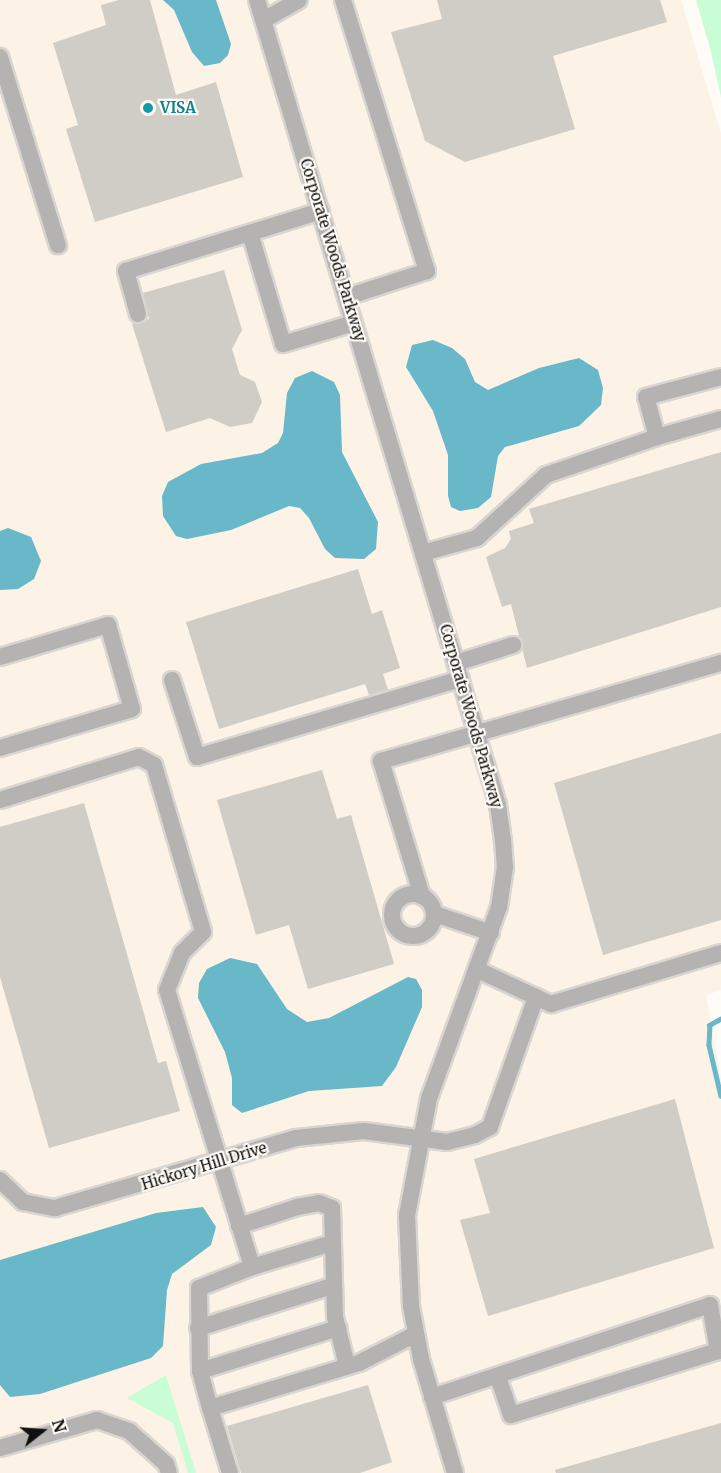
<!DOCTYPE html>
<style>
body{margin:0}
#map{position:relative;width:721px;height:1473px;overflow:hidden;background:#fffbf6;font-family:Merriweather,serif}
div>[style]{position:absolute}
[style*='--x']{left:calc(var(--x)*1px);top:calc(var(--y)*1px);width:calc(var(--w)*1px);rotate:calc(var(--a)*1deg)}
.built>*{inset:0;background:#fcf2e6}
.green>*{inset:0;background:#c9fdd5}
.water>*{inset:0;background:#68b8c9}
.stream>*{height:4.5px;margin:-2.25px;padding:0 2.25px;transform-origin:2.25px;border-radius:2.25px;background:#68b8c9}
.building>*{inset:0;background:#d0ccc6}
.roads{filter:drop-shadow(2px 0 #d9d5d1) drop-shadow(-2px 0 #d9d5d1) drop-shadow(0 2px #d9d5d1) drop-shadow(0 -2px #d9d5d1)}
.minor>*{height:16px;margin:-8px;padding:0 8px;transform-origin:8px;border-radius:8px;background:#b5b2b2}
.minor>.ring{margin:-8px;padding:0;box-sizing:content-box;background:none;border:16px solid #b5b2b2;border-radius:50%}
.dots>*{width:16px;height:16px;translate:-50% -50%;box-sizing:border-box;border:3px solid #fffbf6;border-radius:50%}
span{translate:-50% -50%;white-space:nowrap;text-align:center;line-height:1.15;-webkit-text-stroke:4.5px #fffbf6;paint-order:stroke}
.culture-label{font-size:15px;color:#0d838f;font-weight:700}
.left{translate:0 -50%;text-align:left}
.street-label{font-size:15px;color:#12100e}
.north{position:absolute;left:12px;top:1401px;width:60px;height:60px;-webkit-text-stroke:4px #fffbf6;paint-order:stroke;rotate:73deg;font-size:16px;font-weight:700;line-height:24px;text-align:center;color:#12100e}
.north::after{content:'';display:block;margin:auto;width:21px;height:27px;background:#12100e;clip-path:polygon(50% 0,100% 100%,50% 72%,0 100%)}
</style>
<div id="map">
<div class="built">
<div style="clip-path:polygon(0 0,681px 0,721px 134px,721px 990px,706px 995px,721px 1079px,721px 1473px,0 1473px)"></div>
</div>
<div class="green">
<div style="clip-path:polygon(696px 0,721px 0,721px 97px,711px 52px)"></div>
<div style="clip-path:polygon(166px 1375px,196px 1473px,188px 1473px,173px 1423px,127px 1398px)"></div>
</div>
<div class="water">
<div style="clip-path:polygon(163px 0,216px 0,231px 44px,228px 55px,220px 63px,204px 66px,192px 52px,174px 10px)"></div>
<div style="clip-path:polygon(433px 340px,452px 348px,465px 359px,475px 382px,488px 390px,539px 368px,579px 358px,598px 370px,603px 388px,601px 405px,579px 426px,505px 447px,498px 456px,491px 497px,478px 508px,460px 511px,451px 507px,448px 496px,448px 455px,433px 411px,406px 367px,412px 345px)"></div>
<div style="clip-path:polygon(312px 371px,334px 382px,340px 395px,342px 452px,378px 522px,376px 549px,364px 559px,335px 558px,325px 549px,309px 518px,300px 508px,289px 506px,231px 530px,187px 539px,176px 536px,163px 516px,162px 496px,168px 482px,201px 464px,262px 453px,278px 443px,283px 433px,287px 393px,295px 378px)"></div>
<div style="clip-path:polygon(8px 528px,31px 537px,41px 561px,34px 579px,18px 589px,0 590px,0 531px)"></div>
<div style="clip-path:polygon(230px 958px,257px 964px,287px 1009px,307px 1022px,329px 1018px,408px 977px,416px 979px,422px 990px,422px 1007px,396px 1067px,382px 1086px,309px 1091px,242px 1113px,232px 1105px,232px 1078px,225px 1052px,198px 998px,199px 983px,207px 969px)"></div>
<div style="clip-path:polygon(203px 1207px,216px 1227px,211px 1245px,172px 1274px,167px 1290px,163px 1346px,151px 1358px,40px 1394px,10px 1397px,0 1385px,0 1260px,156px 1213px)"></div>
</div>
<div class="stream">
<div style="--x:721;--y:1019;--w:13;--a:151"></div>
<div style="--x:710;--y:1025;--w:20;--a:93"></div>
<div style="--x:709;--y:1045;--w:52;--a:76.8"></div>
</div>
<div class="building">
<div style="clip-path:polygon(119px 0,150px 0,176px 95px,216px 82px,243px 177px,95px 222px,66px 129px,78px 125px,53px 43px,106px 25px,101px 5px)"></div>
<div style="clip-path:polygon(437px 0,660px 0,667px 22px,553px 56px,575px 129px,465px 162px,425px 141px,391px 32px,442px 19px)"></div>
<div style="clip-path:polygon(224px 270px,242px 330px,232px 349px,240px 375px,255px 382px,262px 402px,252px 423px,230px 427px,210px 418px,166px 432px,132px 324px,149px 319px,143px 293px)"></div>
<div style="clip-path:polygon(721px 452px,721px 607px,527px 668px,511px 604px,502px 607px,486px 557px,505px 548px,511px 539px,509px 531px,534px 523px,529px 509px)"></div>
<div style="clip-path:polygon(358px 569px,372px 614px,382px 610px,400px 668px,383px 674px,388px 690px,369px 695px,365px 684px,219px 729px,186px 622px)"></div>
<div style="clip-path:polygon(721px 733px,721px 920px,603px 955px,554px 783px)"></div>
<div style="clip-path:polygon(322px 770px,337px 819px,351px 815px,394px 964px,308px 989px,289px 925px,256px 935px,217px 800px)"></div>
<div style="clip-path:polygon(84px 803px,158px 1063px,166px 1061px,180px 1111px,49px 1148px,0 977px,0 827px)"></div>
<div style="clip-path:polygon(675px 1099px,714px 1248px,488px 1316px,460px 1220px,490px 1213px,474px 1159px)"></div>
<div style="clip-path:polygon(368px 1385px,392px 1462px,360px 1473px,241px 1473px,227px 1426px)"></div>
<div style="clip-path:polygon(721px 1423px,721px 1473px,556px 1473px,555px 1470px)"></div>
</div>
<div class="roads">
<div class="minor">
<div style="--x:257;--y:0;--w:840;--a:73.33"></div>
<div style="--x:498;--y:805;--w:35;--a:82"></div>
<div style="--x:503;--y:840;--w:27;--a:86"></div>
<div style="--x:505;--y:867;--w:40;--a:98.5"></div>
<div style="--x:499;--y:907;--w:203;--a:110.1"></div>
<div style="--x:429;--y:1098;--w:119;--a:100.6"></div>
<div style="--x:407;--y:1215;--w:91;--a:87.5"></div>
<div style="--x:411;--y:1306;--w:54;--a:79.3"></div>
<div style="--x:421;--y:1359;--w:119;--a:73.4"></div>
<div style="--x:343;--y:0;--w:284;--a:72.8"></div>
<div style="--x:427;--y:271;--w:84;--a:162"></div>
<div style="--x:264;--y:20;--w:40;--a:-29.7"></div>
<div style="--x:0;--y:57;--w:197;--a:72.9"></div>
<div style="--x:250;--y:233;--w:116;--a:73.4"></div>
<div style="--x:283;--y:344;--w:74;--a:-16.5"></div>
<div style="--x:138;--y:314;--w:45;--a:-105.6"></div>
<div style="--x:126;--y:271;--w:204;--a:-17.1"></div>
<div style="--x:657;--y:437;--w:41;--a:-105.4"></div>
<div style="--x:646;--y:397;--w:78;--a:-14.9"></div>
<div style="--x:423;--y:553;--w:56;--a:-15.5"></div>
<div style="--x:477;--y:538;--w:93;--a:-42.4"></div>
<div style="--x:546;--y:475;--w:117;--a:-18.9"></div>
<div style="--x:657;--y:437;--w:66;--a:-15.7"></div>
<div style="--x:0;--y:657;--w:113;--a:-16.5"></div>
<div style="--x:108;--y:625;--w:87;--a:74.1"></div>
<div style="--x:132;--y:709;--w:138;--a:163.5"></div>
<div style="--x:456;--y:663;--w:60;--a:-17.5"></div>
<div style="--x:172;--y:680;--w:81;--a:72"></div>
<div style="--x:197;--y:757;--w:275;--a:-16.5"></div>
<div style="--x:0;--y:800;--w:145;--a:-17.2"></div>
<div style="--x:139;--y:757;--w:17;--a:28"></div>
<div style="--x:154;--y:765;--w:174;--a:73.6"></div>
<div style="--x:203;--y:932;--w:30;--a:135"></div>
<div style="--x:182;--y:953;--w:40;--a:112"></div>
<div style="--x:167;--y:990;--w:290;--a:72.9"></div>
<div style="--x:252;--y:1267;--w:57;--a:158.4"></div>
<div style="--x:199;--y:1288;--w:83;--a:89.3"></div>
<div style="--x:200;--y:1371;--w:38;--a:75"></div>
<div class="ring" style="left:392px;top:894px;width:26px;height:26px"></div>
<div style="--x:422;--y:896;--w:141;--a:-106.9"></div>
<div style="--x:381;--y:761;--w:354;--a:-16.1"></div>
<div style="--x:435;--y:914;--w:59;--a:18.7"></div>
<div style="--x:478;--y:970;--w:81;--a:25"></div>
<div style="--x:551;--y:1004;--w:177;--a:-16.7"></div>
<div style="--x:0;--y:1180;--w:32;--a:44"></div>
<div style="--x:23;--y:1202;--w:33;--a:11"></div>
<div style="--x:55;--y:1208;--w:251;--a:-16.2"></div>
<div style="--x:296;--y:1138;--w:68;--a:-5.9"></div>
<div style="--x:364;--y:1131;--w:84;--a:7.5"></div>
<div style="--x:447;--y:1142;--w:29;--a:-14"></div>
<div style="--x:475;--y:1135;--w:17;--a:-28"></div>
<div style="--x:490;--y:1127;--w:138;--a:-70.5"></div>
<div style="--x:239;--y:1226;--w:61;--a:-18.1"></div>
<div style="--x:297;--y:1207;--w:22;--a:-10"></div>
<div style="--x:319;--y:1203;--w:14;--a:21"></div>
<div style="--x:332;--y:1208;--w:109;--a:88.4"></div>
<div style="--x:335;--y:1317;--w:50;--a:76.2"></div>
<div style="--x:252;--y:1267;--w:84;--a:-16.7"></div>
<div style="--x:198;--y:1328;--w:140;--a:-17.4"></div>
<div style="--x:200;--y:1371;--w:145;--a:-17.3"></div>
<div style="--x:432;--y:1397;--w:293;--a:-18.3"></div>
<div style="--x:710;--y:1305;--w:47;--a:80.1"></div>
<div style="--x:718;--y:1351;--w:217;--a:162.8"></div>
<div style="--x:511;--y:1415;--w:40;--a:-108.9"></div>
<div style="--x:0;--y:1448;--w:101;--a:-16.1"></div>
<div style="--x:97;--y:1420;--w:34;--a:19"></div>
<div style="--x:129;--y:1431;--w:50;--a:41.7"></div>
<div style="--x:166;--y:1464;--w:9;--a:72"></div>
<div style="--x:230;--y:1473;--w:68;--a:-107.1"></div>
<div style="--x:210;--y:1408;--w:156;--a:-16.8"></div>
<div style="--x:359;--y:1363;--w:64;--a:-27"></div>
</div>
</div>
<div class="dots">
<div style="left:148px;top:108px;background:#0f9aa8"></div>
</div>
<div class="culture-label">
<span class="left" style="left:160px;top:108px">VISA</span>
</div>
<div class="street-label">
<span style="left:333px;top:250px;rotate:73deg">Corporate Woods Parkway</span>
<span style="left:471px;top:716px;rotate:74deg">Corporate Woods Parkway</span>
<span style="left:204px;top:1166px;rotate:-17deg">Hickory Hill Drive</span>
</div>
<div class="north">N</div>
</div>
